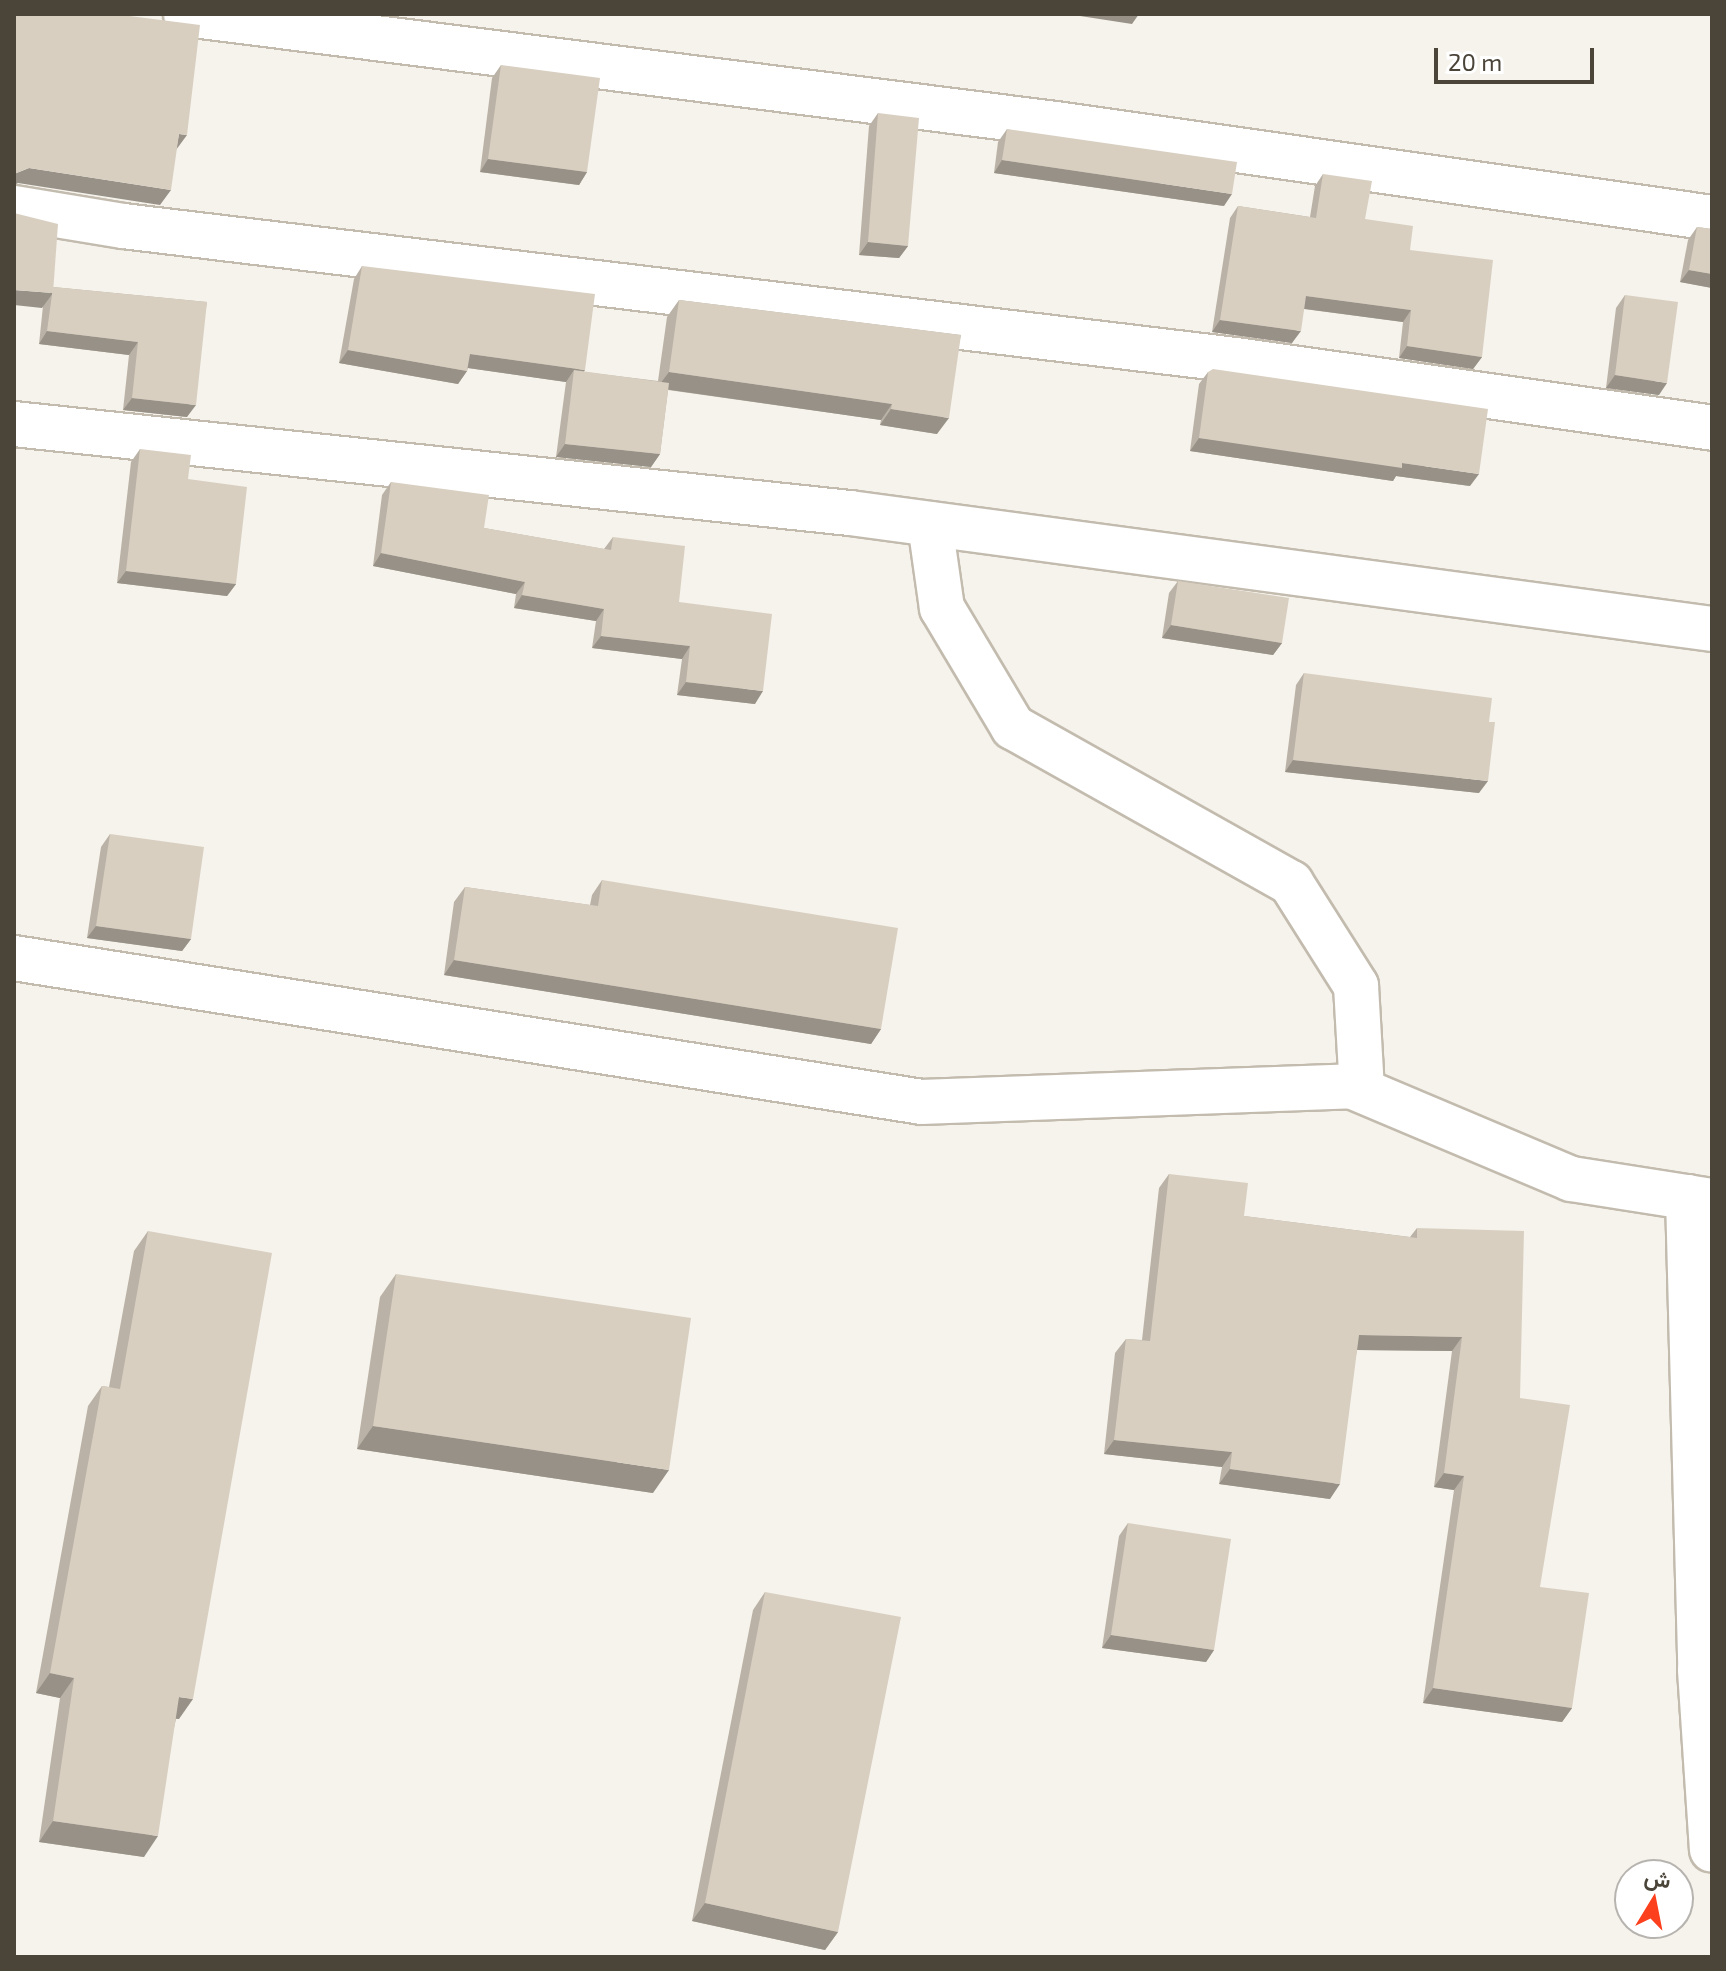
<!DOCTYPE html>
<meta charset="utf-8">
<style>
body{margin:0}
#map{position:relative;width:1726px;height:1971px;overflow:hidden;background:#f6f3ec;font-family:"Exo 2",Vazirmatn,sans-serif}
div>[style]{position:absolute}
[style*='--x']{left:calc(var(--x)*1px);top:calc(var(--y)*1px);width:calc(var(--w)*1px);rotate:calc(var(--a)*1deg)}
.roads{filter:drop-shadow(2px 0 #c2bbae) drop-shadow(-2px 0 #c2bbae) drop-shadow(0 2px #c2bbae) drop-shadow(0 -2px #c2bbae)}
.minor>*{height:44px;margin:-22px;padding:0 22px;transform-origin:22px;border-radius:22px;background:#fff}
.wall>*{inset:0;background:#bab2a6}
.shaded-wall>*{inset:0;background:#979187}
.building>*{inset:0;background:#d8cfc1}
span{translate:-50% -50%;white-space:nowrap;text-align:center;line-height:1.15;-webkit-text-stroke:8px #fff;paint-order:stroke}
.frame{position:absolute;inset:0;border:16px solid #4b4439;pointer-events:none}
.north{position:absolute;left:1614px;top:1859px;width:80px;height:80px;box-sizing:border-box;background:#fff;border:2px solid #b7b4b0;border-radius:50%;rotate:10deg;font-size:22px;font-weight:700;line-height:32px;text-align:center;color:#4b4439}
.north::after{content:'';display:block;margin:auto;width:28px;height:36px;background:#fc3f1d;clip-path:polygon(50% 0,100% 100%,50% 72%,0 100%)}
.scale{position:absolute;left:1434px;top:48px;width:160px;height:36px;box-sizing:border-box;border:4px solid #4b4439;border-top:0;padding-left:10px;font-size:24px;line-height:28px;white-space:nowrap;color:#4b4439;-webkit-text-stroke:6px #fff;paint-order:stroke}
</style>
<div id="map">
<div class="roads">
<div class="minor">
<div style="--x:186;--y:14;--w:877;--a:7.21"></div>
<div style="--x:1056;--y:124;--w:663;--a:8.15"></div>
<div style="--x:14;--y:208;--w:110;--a:9.4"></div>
<div style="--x:123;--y:226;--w:1121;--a:6.87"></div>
<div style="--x:1236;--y:360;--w:481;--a:8.1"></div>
<div style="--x:14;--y:424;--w:841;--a:6.08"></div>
<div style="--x:850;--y:513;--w:870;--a:7.66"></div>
<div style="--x:930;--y:524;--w:85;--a:81.9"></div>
<div style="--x:942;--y:608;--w:139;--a:59.2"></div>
<div style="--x:1013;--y:727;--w:319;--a:29.3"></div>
<div style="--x:1291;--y:883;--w:122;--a:57.7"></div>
<div style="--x:1356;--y:986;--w:104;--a:86.7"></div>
<div style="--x:14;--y:958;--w:919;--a:9.01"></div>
<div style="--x:922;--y:1102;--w:429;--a:-2.1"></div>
<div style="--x:1351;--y:1086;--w:239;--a:22.9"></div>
<div style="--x:1571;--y:1179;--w:143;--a:8.9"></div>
<div style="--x:1688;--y:1197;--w:473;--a:88.5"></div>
<div style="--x:1700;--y:1670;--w:180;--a:86.2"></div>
</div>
</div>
<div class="wall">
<div style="clip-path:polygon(501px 65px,587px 172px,579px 185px,480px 172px,492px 78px)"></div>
<div style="clip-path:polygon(878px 113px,908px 246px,899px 258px,859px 255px,869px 126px)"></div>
<div style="clip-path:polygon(1007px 129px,1224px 206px,994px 173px,998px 142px)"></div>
<div style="clip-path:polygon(1323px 174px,1365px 219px,1410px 250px,1482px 357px,1473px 369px,1399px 358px,1403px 322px,1304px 309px,1292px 343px,1212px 332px,1230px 218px,1238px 206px,1310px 217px,1315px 186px)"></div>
<div style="clip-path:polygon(1697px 227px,1712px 229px,1712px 288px,1680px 282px,1688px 240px)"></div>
<div style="clip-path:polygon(362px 266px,584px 372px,658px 381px,667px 317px,679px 300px,961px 335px,937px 434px,880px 425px,881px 420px,668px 390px,660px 454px,651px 467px,556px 457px,566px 382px,468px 368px,467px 371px,458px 384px,339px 363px,354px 279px)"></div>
<div style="clip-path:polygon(53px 287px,207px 302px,187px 417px,123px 410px,129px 355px,39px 344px,43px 306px,42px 308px)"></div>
<div style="clip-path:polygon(1625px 295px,1659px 395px,1606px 388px,1616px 308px)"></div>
<div style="clip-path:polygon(1208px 372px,1470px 486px,1396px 476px,1393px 481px,1190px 451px,1199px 384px)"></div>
<div style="clip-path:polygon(140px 449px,188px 479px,236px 584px,227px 596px,117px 583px,131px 462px)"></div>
<div style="clip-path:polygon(391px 482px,484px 528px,604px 549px,613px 537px,679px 602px,755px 704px,677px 695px,682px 659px,592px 648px,596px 621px,514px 608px,516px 594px,373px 566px,382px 495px)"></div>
<div style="clip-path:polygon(1178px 581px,1282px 643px,1273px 655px,1162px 638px,1169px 593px)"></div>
<div style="clip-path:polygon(1304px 673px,1479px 793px,1285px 772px,1296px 685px)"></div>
<div style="clip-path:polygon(110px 834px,191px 939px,182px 951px,87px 938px,101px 847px)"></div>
<div style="clip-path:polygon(602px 880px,881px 1029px,871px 1044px,444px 975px,454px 902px,465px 887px,590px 905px,592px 895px)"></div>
<div style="clip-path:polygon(1169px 1174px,1244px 1216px,1410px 1237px,1417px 1228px,1520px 1398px,1540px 1587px,1572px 1708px,1562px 1722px,1423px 1703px,1454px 1490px,1434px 1487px,1452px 1351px,1357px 1350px,1330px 1499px,1219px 1484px,1222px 1467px,1104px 1454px,1115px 1353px,1126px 1339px,1142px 1340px,1159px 1188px)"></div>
<div style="clip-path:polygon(148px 1231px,179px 1719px,176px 1719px,144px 1857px,39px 1842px,60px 1698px,36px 1693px,88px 1406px,102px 1386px,109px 1387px,134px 1251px)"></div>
<div style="clip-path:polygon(396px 1274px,653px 1493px,357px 1449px,380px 1297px)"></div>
<div style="clip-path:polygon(1128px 1523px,1214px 1650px,1206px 1662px,1102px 1648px,1119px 1536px)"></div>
<div style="clip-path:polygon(765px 1592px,838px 1932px,825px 1950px,692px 1921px,753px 1610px)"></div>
</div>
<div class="shaded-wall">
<div style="clip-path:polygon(1067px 14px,1139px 14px,1132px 24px)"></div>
<div style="clip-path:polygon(179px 134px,187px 135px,176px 150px)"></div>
<div style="clip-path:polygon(488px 159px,587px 172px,579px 185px,480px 172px)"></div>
<div style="clip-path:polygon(1002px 160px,1232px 194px,1224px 206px,994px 173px)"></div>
<div style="clip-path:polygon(29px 168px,171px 190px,160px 205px,18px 183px,14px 185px,14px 174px)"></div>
<div style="clip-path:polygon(868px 242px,908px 246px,899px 258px,859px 255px)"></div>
<div style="clip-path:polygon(1689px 270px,1712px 274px,1712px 288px,1680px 282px)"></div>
<div style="clip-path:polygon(14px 290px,53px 293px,42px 308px,14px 305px)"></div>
<div style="clip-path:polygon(1306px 296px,1411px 310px,1403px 322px,1298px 308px)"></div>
<div style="clip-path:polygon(1220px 320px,1301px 331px,1292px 343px,1212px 332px)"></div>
<div style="clip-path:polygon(47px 331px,138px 342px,129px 355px,39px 344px)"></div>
<div style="clip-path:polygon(1407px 346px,1482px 357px,1473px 369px,1399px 358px)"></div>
<div style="clip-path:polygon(348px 350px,467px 371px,458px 384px,339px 363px)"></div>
<div style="clip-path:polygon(470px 354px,585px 370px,576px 383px,574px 370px,566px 382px,461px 367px)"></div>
<div style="clip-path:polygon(669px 372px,892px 404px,881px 420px,657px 388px)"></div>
<div style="clip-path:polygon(1615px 375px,1667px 383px,1659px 395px,1606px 388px)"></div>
<div style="clip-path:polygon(132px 398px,196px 405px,187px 417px,123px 410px)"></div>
<div style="clip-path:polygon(891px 409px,949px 418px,937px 434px,880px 425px)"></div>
<div style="clip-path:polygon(1199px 438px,1402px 463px,1479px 474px,1470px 486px,1396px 476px,1393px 481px,1190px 451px)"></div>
<div style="clip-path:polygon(565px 444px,660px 454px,651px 467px,556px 457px)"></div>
<div style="clip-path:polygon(381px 553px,525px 582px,516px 594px,373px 566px)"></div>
<div style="clip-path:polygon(126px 571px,236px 584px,227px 596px,117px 583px)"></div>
<div style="clip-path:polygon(522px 595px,604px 609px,596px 621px,514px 608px)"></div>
<div style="clip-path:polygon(1171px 625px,1282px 643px,1273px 655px,1162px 638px)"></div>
<div style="clip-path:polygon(601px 636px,690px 646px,682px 659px,592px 648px)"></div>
<div style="clip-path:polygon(686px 682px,763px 691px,755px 704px,677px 695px)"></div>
<div style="clip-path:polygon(1293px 760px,1488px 781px,1479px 793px,1285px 772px)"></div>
<div style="clip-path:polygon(96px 926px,191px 939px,182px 951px,87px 938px)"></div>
<div style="clip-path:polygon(454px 960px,881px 1029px,871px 1044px,444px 975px)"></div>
<div style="clip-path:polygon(1359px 1335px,1462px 1337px,1452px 1351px,1349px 1350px)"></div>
<div style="clip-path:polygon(373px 1426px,669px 1470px,653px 1493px,357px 1449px)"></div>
<div style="clip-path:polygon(1114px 1440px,1232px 1452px,1222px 1467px,1104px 1454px)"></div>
<div style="clip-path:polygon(1230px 1469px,1340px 1484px,1330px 1499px,1219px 1484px)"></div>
<div style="clip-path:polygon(1444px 1473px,1464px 1476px,1454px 1490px,1434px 1487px)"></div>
<div style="clip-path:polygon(1111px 1635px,1214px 1650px,1206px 1662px,1102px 1648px)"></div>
<div style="clip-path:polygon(50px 1673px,74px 1678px,60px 1698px,36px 1693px)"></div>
<div style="clip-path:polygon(1433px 1688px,1572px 1708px,1562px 1722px,1423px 1703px)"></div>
<div style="clip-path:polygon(179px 1697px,193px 1699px,179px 1719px,165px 1717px)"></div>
<div style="clip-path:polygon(53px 1821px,158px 1836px,144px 1857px,39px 1842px)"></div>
<div style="clip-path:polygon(705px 1903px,838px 1932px,825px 1950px,692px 1921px)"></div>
</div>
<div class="building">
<div style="clip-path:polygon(14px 14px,114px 14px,200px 25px,187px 135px,179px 134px,171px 190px,29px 168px,14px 174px)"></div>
<div style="clip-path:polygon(501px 65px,600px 78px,587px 172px,488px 159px)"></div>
<div style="clip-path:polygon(878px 113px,919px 118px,908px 246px,868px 242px)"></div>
<div style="clip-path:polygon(1007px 129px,1237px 162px,1232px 194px,1002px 160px)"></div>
<div style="clip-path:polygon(1323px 174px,1372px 181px,1365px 219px,1413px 226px,1410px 250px,1493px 260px,1482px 357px,1407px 346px,1411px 310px,1306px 296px,1301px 331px,1220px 320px,1238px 206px,1316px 218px)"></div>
<div style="clip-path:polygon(14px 213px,58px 224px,53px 293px,14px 290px)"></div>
<div style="clip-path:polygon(1697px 227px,1712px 229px,1712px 274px,1689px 270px)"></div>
<div style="clip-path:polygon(362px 266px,595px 294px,585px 370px,470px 354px,467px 371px,348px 350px)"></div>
<div style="clip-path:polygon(53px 287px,207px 302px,196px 405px,132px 398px,138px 342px,47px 331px)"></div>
<div style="clip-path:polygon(1625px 295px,1678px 302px,1667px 383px,1615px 375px)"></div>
<div style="clip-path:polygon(679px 300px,961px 335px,949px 418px,891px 409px,892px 404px,669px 372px)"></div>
<div style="clip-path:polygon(1213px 369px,1488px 409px,1479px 474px,1402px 463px,1402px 468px,1199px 438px,1208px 372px)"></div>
<div style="clip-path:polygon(574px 370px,669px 383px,660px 454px,565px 444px)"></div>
<div style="clip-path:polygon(140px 449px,191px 455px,188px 479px,247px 487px,236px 584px,126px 571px)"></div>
<div style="clip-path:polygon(391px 482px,489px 495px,484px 528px,611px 550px,613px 537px,685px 546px,679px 602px,772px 614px,763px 691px,686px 682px,690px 646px,601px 636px,604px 609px,522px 595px,525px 582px,381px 553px)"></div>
<div style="clip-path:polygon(1178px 581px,1289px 598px,1282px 643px,1171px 625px)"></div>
<div style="clip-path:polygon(1304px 673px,1492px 698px,1489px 722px,1495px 722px,1488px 781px,1293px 760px)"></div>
<div style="clip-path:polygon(110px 834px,204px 847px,191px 939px,96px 926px)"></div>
<div style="clip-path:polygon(602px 880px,898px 928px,881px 1029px,454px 960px,465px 887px,598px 906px)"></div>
<div style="clip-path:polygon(1169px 1174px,1248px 1183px,1244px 1216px,1417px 1238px,1417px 1228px,1524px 1231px,1520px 1398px,1570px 1405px,1540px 1587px,1589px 1593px,1572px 1708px,1433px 1688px,1464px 1476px,1444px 1473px,1462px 1337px,1359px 1335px,1340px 1484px,1230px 1469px,1232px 1452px,1114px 1440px,1126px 1339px,1150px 1341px)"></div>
<div style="clip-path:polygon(148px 1231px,272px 1253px,193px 1699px,179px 1697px,158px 1836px,53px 1821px,74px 1678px,50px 1673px,102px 1386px,120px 1389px)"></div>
<div style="clip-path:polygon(396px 1274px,691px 1318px,669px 1470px,373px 1426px)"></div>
<div style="clip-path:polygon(1128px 1523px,1231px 1539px,1214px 1650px,1111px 1635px)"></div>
<div style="clip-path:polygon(765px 1592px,901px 1617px,838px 1932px,705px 1903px)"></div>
</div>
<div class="frame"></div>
<div class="north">ش</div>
<div class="scale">20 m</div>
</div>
